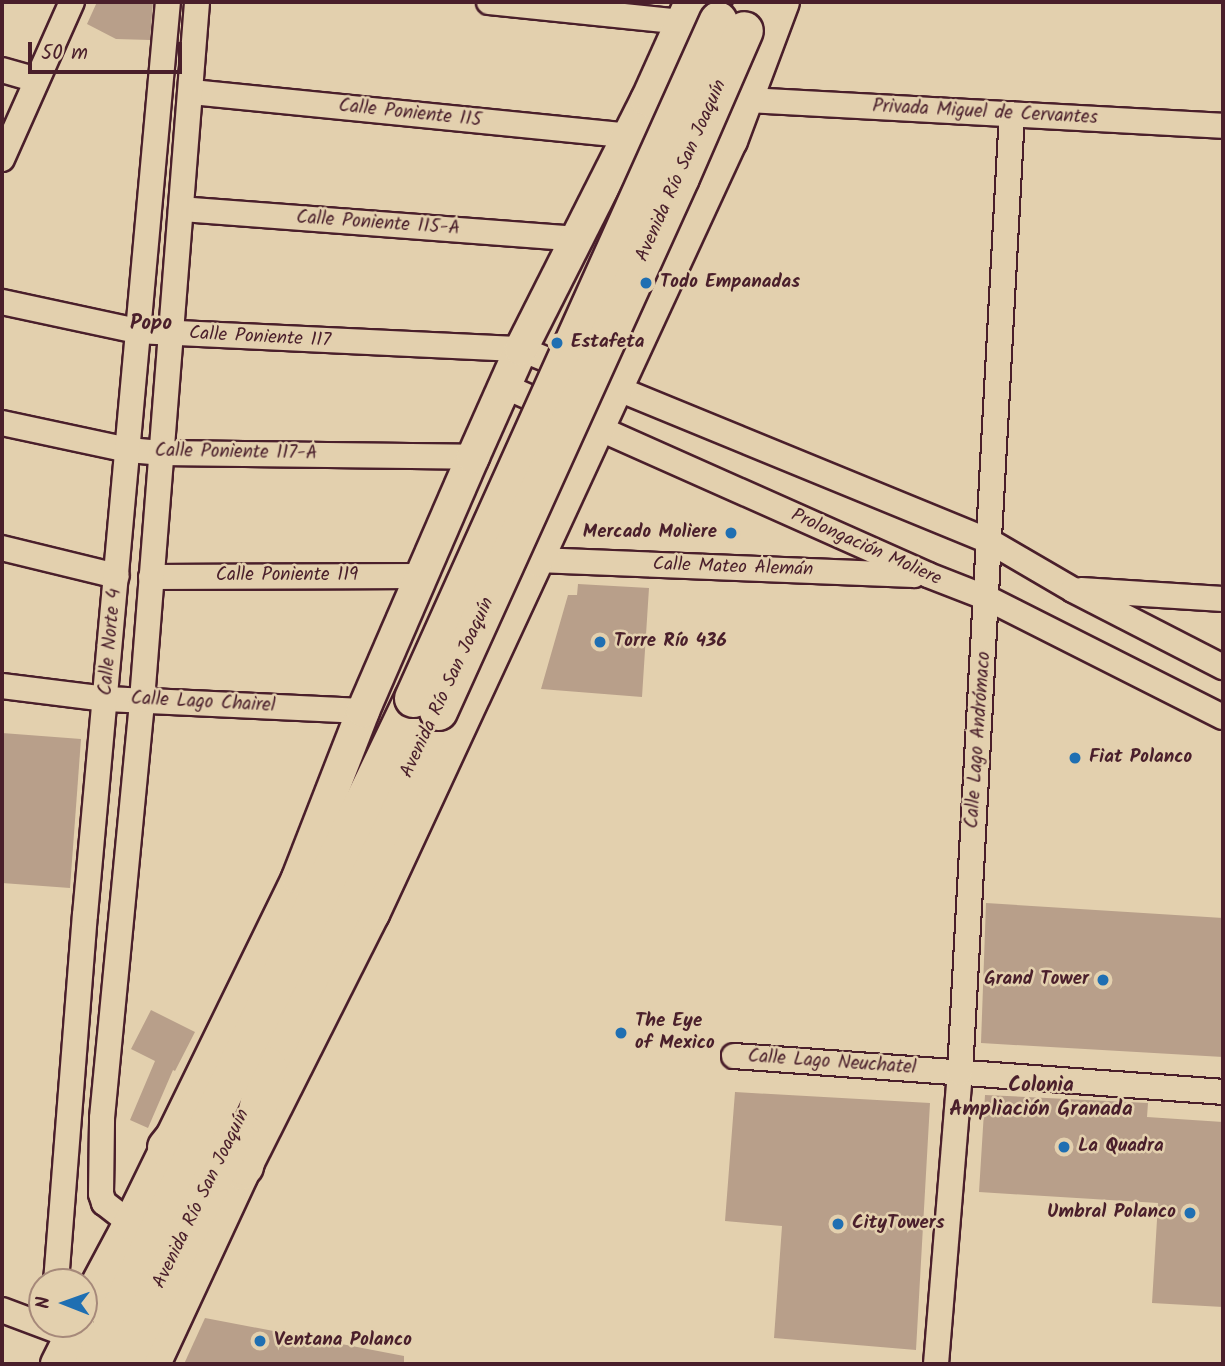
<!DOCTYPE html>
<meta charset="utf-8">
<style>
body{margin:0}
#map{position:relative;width:1225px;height:1366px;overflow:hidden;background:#e3d0ae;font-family:Kalam,sans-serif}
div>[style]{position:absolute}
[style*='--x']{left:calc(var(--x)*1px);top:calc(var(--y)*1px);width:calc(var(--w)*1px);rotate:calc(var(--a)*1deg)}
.building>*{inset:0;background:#b89f8a}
.roads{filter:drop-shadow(2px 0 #4a1f2b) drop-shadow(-2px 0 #4a1f2b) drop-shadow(0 2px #4a1f2b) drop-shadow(0 -2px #4a1f2b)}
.minor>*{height:24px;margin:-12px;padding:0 12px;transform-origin:12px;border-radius:12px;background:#e3d0ae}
.major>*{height:32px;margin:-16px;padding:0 16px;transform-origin:16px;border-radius:16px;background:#e3d0ae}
.highway>*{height:37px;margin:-18.5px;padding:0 18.5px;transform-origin:18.5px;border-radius:18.5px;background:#e3d0ae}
.bridges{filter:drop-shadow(2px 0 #4a1f2b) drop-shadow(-2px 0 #4a1f2b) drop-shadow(0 2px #4a1f2b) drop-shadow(0 -2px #4a1f2b)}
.highway-bridge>*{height:37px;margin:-18.5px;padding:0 18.5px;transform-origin:18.5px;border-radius:18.5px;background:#e3d0ae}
.dots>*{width:19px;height:19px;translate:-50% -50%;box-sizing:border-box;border:4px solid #e3d0ae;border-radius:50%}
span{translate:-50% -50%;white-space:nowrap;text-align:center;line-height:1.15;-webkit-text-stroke:5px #e3d0ae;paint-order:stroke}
.street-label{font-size:19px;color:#4a1f2b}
.poi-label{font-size:19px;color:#4a1f2b;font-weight:700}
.left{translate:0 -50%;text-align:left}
.right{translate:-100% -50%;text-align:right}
.neighbourhood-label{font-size:21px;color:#4a1f2b;font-weight:700}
.frame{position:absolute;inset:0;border:4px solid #4a1f2b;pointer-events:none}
.north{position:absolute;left:28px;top:1268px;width:70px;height:70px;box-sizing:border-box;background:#e3d0ae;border:2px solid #a6897a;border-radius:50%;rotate:271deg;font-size:19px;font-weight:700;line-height:28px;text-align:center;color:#4a1f2b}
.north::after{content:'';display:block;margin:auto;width:24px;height:32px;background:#1f6fb2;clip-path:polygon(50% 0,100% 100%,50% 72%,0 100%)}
.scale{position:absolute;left:28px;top:42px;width:154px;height:32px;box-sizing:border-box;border:4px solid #4a1f2b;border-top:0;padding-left:9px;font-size:21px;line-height:24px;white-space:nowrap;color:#4a1f2b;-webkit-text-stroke:5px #e3d0ae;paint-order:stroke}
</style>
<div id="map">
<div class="building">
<div style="clip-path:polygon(97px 2px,153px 2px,150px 40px,116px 39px,87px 24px)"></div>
<div style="clip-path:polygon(578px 584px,649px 588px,642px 697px,541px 689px,568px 595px,577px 595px)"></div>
<div style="clip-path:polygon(2px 733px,81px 739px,70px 888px,2px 883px)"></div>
<div style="clip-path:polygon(986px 903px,1223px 918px,1223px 1057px,981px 1043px)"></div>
<div style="clip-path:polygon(151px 1010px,195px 1032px,175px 1071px,173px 1070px,148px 1128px,130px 1120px,155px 1061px,131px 1049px)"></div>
<div style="clip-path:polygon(735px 1092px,930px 1103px,916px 1350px,774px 1338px,782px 1226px,725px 1221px)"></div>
<div style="clip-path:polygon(985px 1095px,1148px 1103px,1147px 1117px,1223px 1122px,1223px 1307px,1152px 1303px,1158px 1203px,979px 1192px)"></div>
<div style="clip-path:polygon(205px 1318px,404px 1356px,404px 1364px,184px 1364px)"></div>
</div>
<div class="roads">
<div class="minor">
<div style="--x:489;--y:2;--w:196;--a:5.9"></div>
<div style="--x:2;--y:70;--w:35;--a:16"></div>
<div style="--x:191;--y:92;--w:440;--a:5.7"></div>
<div style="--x:746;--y:100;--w:478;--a:3.1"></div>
<div style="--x:2;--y:159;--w:172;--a:-66"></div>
<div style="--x:181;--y:209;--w:396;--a:4.3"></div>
<div style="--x:2;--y:302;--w:138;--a:12.1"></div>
<div style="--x:137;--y:331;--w:384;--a:2.7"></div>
<div style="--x:521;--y:349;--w:508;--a:22.32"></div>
<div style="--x:991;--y:542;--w:95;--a:30.3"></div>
<div style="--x:1073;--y:590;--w:169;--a:27.2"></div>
<div style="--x:504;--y:386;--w:464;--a:24"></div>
<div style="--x:928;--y:575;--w:63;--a:21.3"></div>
<div style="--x:987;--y:598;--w:264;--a:26.8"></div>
<div style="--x:2;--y:423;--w:129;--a:12.1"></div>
<div style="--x:128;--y:450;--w:33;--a:5"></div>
<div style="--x:161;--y:453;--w:312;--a:0.7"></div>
<div style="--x:2;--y:548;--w:118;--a:13.7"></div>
<div style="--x:537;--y:560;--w:377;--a:2.3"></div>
<div style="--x:151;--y:577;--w:271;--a:-0.2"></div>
<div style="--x:1081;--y:590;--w:142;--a:3.6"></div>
<div style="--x:2;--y:686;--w:105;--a:7.1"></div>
<div style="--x:106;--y:699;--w:257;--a:2.7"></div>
<div style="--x:734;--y:1056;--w:490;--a:4.2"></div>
<div style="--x:130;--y:1223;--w:33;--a:-142"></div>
<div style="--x:104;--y:1203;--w:9;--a:-108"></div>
<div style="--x:101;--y:1194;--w:76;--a:-89.2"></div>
<div style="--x:102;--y:1118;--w:420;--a:-84.5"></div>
<div style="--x:142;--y:700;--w:700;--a:-85.49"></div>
<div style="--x:56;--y:1282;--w:368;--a:-85.5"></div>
<div style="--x:85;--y:915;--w:917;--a:-84.81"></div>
<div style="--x:2;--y:1310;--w:74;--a:20.6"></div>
<div style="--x:936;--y:1364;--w:292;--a:-85.3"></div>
<div style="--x:960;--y:1073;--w:960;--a:-86.9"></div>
</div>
<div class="major">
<div style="--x:84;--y:1309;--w:98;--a:-61.9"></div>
<div style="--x:130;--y:1223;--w:384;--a:-64"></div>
<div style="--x:298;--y:878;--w:179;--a:-68.7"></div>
<div style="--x:363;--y:711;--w:277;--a:-66.6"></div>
<div style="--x:473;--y:457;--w:118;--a:-66"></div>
<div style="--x:521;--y:349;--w:279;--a:-63.2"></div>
<div style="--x:647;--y:100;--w:107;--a:-65.8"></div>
<div style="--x:57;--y:1364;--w:45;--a:-63.4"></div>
<div style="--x:154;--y:1364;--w:209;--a:-65.1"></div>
<div style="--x:242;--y:1174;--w:291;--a:-63.3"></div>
<div style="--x:373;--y:914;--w:390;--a:-65.1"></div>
<div style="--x:537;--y:560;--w:462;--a:-65.2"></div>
<div style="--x:731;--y:141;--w:148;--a:-69.5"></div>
</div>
<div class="highway">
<div style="--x:744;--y:30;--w:29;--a:-72"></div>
<div style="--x:258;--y:1083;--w:413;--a:-64.2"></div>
<div style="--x:166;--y:1147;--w:63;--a:-51.5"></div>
<div style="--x:244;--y:1166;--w:103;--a:-77"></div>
<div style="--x:93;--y:1364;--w:739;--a:-64.34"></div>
<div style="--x:122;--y:1364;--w:258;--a:-64"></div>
</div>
</div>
<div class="bridges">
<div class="highway-bridge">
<div style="--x:413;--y:698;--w:743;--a:-65.78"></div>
<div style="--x:438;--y:711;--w:586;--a:-65.62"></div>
<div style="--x:680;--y:177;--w:160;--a:-66.5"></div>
</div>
</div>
<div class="dots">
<div style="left:646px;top:283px;background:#1f6fb2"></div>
<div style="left:557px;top:343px;background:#1f6fb2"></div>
<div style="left:731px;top:533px;background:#1f6fb2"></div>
<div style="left:600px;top:642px;background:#1f6fb2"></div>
<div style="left:1075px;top:758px;background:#1f6fb2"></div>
<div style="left:1103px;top:980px;background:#1f6fb2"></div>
<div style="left:621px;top:1033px;background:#1f6fb2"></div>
<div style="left:1064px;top:1147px;background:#1f6fb2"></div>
<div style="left:1190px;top:1213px;background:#1f6fb2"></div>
<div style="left:838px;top:1224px;background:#1f6fb2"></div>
<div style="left:260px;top:1341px;background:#1f6fb2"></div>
</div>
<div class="street-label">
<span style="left:985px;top:113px;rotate:3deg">Privada Miguel de Cervantes</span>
<span style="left:410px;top:114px;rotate:6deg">Calle Poniente 115</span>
<span style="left:682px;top:171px;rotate:-66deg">Avenida Río San Joaquín</span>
<span style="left:378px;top:224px;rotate:4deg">Calle Poniente 115-A</span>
<span style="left:260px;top:338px;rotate:3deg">Calle Poniente 117</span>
<span style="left:236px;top:453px;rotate:1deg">Calle Poniente 117-A</span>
<span style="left:866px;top:548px;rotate:24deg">Prolongación Moliere</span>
<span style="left:733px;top:568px;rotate:2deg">Calle Mateo Alemán</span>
<span style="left:287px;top:576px">Calle Poniente 119</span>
<span style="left:111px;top:642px;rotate:-85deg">Calle Norte 4</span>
<span style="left:448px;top:688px;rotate:-65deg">Avenida Río San Joaquín</span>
<span style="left:203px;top:703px;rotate:3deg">Calle Lago Chairel</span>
<span style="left:979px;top:740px;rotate:-86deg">Calle Lago Andrómaco</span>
<span style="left:832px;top:1063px;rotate:4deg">Calle Lago Neuchatel</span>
<span style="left:202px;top:1199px;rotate:-64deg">Avenida Río San Joaquín</span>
</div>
<div class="poi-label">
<span class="left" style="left:660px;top:283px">Todo Empanadas</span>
<span class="left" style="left:571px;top:343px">Estafeta</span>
<span class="right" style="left:717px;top:533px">Mercado Moliere</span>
<span class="left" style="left:614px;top:642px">Torre Río 436</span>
<span class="left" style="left:1089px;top:758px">Fiat Polanco</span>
<span class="right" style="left:1089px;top:980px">Grand Tower</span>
<span class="left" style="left:635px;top:1033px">The Eye<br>of Mexico</span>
<span class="left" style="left:1078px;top:1147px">La Quadra</span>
<span class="right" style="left:1176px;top:1213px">Umbral Polanco</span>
<span class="left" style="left:852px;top:1224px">CityTowers</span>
<span class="left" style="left:274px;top:1341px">Ventana Polanco</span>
</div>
<div class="neighbourhood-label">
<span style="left:151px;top:324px">Popo</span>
<span style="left:1041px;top:1098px">Colonia<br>Ampliación Granada</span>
</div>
<div class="frame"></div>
<div class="north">N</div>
<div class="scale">50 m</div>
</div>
